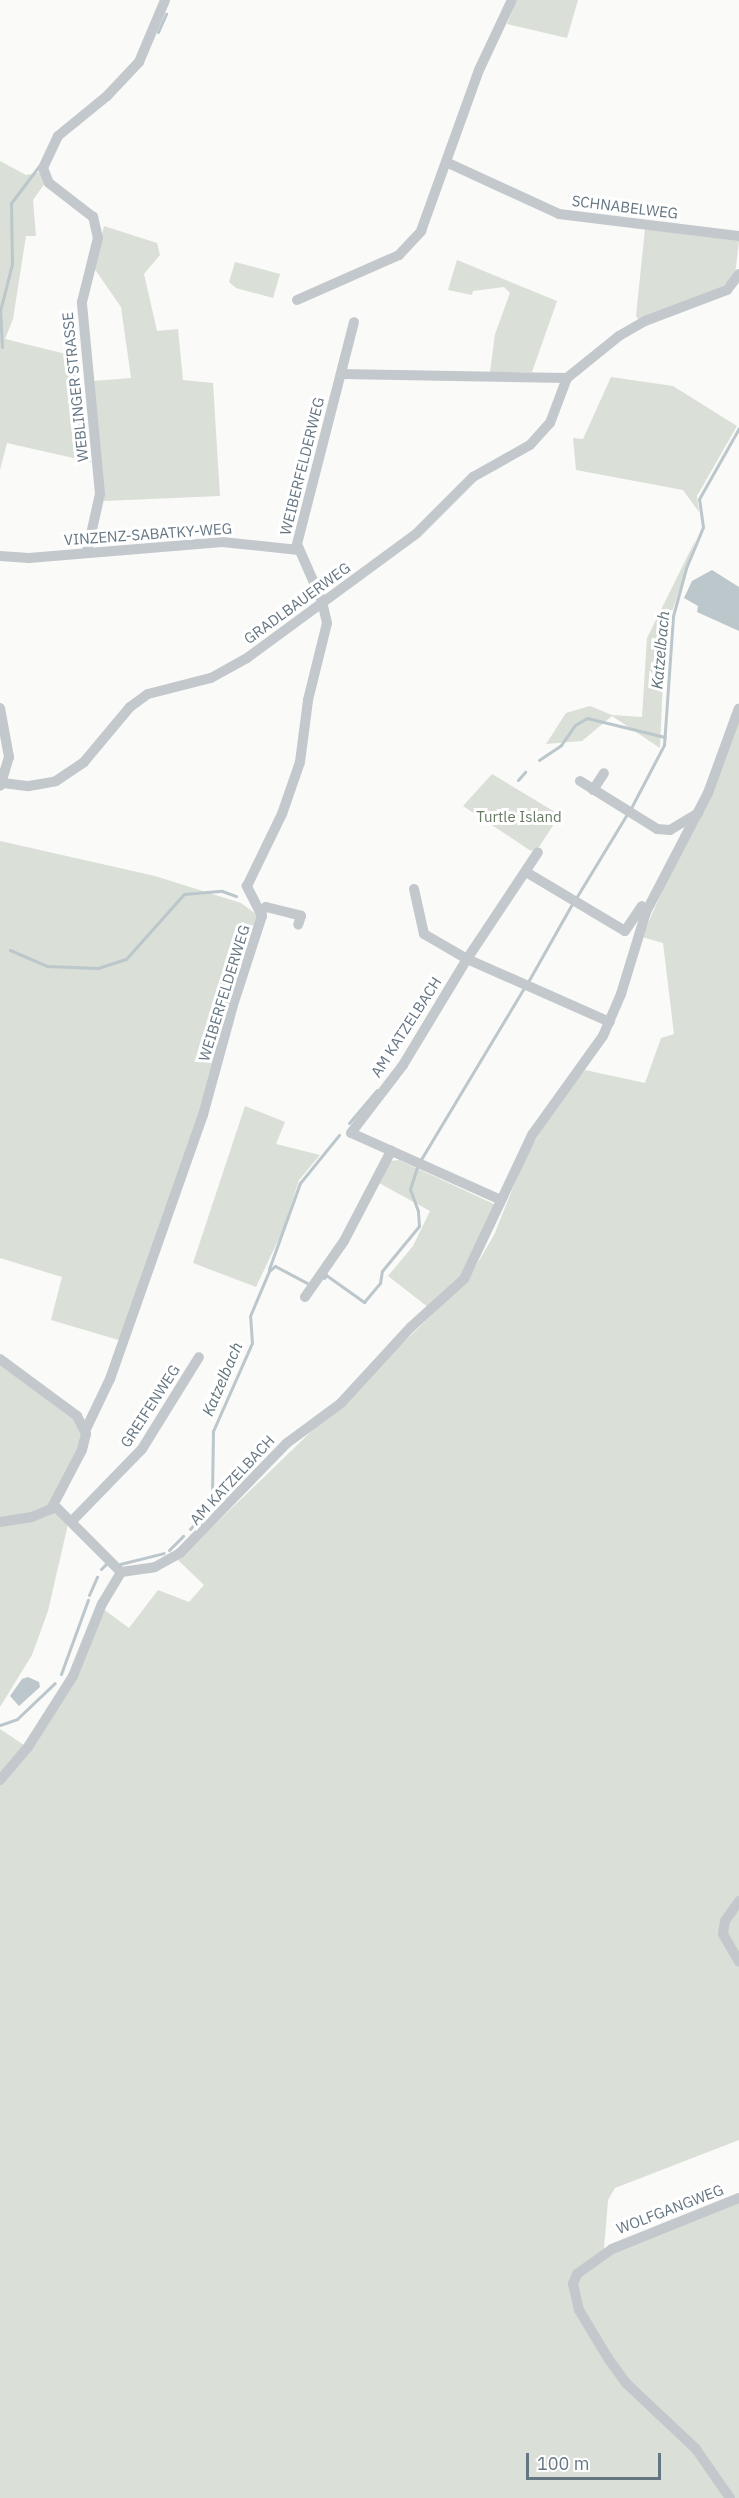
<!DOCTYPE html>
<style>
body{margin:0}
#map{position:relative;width:739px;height:2498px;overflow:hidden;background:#fafaf8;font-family:"IBM Plex Sans",sans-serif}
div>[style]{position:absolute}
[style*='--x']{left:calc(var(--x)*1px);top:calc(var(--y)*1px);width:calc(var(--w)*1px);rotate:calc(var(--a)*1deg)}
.green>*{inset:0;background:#dadfd7}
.water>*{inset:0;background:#bbc7cb}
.stream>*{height:3px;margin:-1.5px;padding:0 1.5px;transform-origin:1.5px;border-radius:1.5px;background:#bbc7cb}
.minor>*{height:10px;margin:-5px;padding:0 5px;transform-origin:5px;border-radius:5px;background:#c3c8cc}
span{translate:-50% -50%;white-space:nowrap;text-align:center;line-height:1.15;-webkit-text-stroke:6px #fff;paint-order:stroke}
.street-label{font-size:15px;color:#657683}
.park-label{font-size:15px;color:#687a64}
.water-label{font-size:16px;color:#60757c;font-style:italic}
.scale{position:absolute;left:526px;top:2453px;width:135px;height:27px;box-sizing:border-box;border:3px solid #657683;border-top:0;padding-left:8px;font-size:18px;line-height:21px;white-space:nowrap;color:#657683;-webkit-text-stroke:4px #fff;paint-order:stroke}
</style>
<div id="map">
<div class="green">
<div style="clip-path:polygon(517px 0,578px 0,567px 38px,507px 24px)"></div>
<div style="clip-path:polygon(0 161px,26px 175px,41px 172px,45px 183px,33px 200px,36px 236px,26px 236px,13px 319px,5px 339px,78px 357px,91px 462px,7px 443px,0 470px)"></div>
<div style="clip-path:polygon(104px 226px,157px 243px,160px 255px,144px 274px,157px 331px,178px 329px,183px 380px,213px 383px,220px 496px,104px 501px,93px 381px,131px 378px,121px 307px,94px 268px)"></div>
<div style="clip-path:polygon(645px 229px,739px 241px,735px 275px,720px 289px,639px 320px,636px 316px)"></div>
<div style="clip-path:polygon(457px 260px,557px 301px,532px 372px,490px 372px,495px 334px,510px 293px,504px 287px,473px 291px,472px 295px,448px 290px)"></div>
<div style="clip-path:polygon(235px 262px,280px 274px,273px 298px,236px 288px,229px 282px)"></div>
<div style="clip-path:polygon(611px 377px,673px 386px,737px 426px,697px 496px,699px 512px,683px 490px,576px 470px,573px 438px,583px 439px)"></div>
<div style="clip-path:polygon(696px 539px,665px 633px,660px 748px,612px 716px,582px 741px,546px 744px,566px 713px,590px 706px,612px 715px,642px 717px,647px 638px)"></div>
<div style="clip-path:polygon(739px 716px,739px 2140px,615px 2188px,608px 2200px,604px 2249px,619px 2248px,739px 2201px,739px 2498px,0 2498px,0 1729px,27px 1747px,73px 1676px,102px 1608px,129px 1628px,158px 1590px,189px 1602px,204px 1585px,178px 1560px,467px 1281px,494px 1235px,525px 1158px,554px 1108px,585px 1070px,645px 1083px,661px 1038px,674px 1034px,663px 943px,642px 937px)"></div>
<div style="clip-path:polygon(492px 774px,560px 815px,539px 847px,531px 851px,463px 806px)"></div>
<div style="clip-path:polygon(0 841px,155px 876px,241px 903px,260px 917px,215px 1066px,122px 1341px,51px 1320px,62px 1277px,0 1258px)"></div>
<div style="clip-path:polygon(245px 1106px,285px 1122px,276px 1144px,320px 1155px,299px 1180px,283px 1230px,256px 1287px,193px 1263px)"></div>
<div style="clip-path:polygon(399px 1160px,496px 1205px,467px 1268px,433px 1311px,388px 1276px,413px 1246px,430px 1211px,379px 1183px,390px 1161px)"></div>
<div style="clip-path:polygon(0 1364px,77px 1421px,83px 1438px,50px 1506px,32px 1515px,0 1519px)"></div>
<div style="clip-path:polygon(55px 1511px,68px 1524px,48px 1611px,32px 1655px,0 1707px,0 1524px)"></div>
</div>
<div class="water">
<div style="clip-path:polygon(712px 570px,739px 587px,739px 631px,697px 612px,698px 606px,684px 598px,692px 581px)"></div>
<div style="clip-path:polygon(28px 1677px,39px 1682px,40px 1687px,19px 1706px,10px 1696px,22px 1679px)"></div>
</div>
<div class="stream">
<div style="--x:158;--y:32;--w:20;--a:-66"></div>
<div style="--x:2;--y:347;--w:36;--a:-93"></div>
<div style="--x:0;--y:311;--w:49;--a:-75.7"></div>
<div style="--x:12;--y:264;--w:61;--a:-90.9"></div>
<div style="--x:11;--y:203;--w:46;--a:-52.9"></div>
<div style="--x:539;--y:760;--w:27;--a:-34"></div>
<div style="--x:561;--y:745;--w:24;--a:-55"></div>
<div style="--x:575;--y:725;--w:14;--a:-30"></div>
<div style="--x:587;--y:718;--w:80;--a:13.7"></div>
<div style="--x:518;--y:780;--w:11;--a:-49"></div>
<div style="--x:631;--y:808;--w:71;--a:-62.4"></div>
<div style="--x:664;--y:745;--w:129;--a:-86"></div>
<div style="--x:673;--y:616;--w:50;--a:-74.8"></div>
<div style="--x:686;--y:568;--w:44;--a:-67.5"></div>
<div style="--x:703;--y:527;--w:28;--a:-98"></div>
<div style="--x:699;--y:499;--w:81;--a:-60.6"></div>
<div style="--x:576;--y:898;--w:98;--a:-58.7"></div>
<div style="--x:10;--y:950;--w:40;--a:23.4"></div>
<div style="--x:47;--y:966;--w:51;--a:2.2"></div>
<div style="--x:98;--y:968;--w:29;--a:-18"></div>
<div style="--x:126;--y:959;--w:87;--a:-48.3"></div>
<div style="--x:184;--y:894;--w:38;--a:-5"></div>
<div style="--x:222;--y:891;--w:15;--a:20"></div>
<div style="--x:529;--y:980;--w:87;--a:-60.5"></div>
<div style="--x:349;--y:1123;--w:43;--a:-49.7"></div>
<div style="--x:420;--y:1161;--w:202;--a:-59"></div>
<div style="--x:269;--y:1269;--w:91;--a:-70.2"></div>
<div style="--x:300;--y:1183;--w:62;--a:-50.9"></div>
<div style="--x:324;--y:1278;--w:4;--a:-56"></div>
<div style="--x:326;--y:1275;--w:47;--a:35.4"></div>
<div style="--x:364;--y:1302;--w:25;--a:-50"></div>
<div style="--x:380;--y:1283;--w:12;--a:-81"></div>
<div style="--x:382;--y:1271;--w:58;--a:-50.6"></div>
<div style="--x:419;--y:1226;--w:15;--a:-94"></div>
<div style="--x:418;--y:1211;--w:23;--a:-110"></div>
<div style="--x:410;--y:1189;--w:22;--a:-72"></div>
<div style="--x:190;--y:1529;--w:25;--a:-48"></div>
<div style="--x:207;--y:1510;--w:16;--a:-72"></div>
<div style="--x:212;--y:1495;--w:64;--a:-89.1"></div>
<div style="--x:213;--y:1431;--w:96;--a:-66.1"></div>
<div style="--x:252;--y:1343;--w:27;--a:-94"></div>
<div style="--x:250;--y:1316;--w:49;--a:-67.1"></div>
<div style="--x:269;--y:1271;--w:8;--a:-40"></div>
<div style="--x:275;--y:1266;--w:36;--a:28"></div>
<div style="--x:169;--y:1550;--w:20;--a:-45"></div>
<div style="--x:120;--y:1564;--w:45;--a:-14"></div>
<div style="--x:101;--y:1569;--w:8;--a:-45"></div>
<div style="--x:89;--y:1595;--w:20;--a:-66"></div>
<div style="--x:61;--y:1674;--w:79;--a:-70"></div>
<div style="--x:0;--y:1725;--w:18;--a:-19"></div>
<div style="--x:17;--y:1719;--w:52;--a:-43.5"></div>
</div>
<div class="minor">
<div style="--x:446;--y:162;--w:124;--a:24.7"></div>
<div style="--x:559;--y:214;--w:181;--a:7"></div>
<div style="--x:297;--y:300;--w:111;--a:-23.8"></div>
<div style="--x:399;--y:255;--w:33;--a:-47"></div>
<div style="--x:421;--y:231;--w:171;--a:-70.2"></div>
<div style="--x:479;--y:70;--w:77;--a:-64.8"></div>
<div style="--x:341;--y:374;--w:226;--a:1"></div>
<div style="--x:87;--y:552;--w:59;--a:-77.4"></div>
<div style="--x:100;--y:494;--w:193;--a:-95.4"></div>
<div style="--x:82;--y:302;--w:66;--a:-76"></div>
<div style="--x:98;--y:238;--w:22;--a:-103"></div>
<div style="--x:93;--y:217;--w:56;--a:-142.3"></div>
<div style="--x:49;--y:183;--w:16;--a:-112"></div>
<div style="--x:43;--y:168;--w:35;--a:-65"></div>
<div style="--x:58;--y:136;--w:63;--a:-39.2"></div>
<div style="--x:107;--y:96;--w:47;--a:-46.7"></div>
<div style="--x:139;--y:62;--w:67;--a:-67.2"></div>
<div style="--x:0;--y:556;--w:29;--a:4"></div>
<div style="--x:29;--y:558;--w:194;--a:-4.7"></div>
<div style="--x:222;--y:542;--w:77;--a:5.9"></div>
<div style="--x:0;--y:708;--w:50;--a:79.6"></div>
<div style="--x:9;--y:757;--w:30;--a:107"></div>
<div style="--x:580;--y:781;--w:91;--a:31.9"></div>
<div style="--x:657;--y:829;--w:13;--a:4"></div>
<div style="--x:670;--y:830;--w:33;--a:-31"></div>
<div style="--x:3;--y:783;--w:26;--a:7"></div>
<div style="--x:29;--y:786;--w:27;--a:-10"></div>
<div style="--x:56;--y:781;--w:34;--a:-34"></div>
<div style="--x:84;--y:762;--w:72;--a:-50.1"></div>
<div style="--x:130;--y:707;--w:22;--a:-36"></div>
<div style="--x:148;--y:694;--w:65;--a:-14.3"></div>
<div style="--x:211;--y:678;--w:41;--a:-29.1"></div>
<div style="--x:247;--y:658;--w:210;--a:-36.3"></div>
<div style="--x:416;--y:534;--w:81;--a:-45"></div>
<div style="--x:473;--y:477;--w:65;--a:-29.3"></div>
<div style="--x:530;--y:445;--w:30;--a:-48"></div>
<div style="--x:550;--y:423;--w:48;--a:-69.3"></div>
<div style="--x:567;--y:378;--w:67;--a:-38.9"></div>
<div style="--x:619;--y:336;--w:30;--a:-30"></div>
<div style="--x:645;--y:321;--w:88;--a:-20.7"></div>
<div style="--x:727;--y:290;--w:20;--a:-53"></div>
<div style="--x:593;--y:790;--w:20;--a:-57"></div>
<div style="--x:526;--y:872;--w:115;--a:30.8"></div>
<div style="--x:625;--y:931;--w:30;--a:-56"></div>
<div style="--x:414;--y:889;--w:46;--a:77.5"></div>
<div style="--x:424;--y:934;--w:50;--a:30.2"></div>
<div style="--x:467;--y:959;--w:128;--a:-56.4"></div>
<div style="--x:262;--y:910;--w:5;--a:-37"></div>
<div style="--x:266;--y:907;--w:36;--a:14"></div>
<div style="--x:301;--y:916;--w:9;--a:108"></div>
<div style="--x:501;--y:1200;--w:164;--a:-155.9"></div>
<div style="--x:351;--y:1133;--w:86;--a:-52.6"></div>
<div style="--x:403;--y:1065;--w:124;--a:-58.9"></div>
<div style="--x:467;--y:959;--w:156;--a:23.8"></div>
<div style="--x:305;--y:1297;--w:68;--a:-55.1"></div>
<div style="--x:344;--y:1241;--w:102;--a:-62.4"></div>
<div style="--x:0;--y:1359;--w:96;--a:36.5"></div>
<div style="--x:77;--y:1416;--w:20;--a:63"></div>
<div style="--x:86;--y:1434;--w:16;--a:104"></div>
<div style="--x:82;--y:1450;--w:67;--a:117.7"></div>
<div style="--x:51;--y:1509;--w:21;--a:157"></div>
<div style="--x:32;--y:1517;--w:32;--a:171"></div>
<div style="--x:86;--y:1429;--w:55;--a:-64.4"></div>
<div style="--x:110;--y:1379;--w:280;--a:-70.6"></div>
<div style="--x:203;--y:1115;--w:114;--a:-74.7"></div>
<div style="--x:233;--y:1005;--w:94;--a:-72"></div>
<div style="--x:262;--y:916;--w:34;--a:-117"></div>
<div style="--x:247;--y:886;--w:80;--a:-64.1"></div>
<div style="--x:282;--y:814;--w:55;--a:-70.9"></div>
<div style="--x:300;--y:762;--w:63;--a:-82.6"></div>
<div style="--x:308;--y:700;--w:79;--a:-76.1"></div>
<div style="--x:327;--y:623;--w:23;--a:-103"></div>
<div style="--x:322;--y:601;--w:62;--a:-113.7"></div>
<div style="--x:297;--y:544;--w:229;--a:-75.6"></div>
<div style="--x:54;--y:1505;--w:95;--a:45"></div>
<div style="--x:72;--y:1521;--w:100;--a:-45.8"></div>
<div style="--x:142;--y:1449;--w:108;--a:-58.2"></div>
<div style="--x:0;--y:1780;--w:43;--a:-49.7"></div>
<div style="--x:28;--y:1747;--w:84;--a:-57.6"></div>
<div style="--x:73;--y:1676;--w:78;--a:-68.1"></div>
<div style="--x:102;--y:1604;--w:37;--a:-59"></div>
<div style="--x:121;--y:1572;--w:34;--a:-8"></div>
<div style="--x:155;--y:1567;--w:29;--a:-29"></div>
<div style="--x:180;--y:1553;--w:153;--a:-45.8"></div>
<div style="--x:287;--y:1443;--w:67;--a:-36.5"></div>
<div style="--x:341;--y:1403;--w:103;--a:-47.4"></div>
<div style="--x:411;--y:1327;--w:72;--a:-42.2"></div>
<div style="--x:464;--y:1279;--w:159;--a:-64.7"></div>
<div style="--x:532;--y:1135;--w:122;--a:-54.4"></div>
<div style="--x:603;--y:1036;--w:46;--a:-66.8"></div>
<div style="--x:621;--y:994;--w:86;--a:-73"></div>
<div style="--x:646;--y:912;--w:134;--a:-62.5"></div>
<div style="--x:708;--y:793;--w:90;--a:-70"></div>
<div style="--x:739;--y:1901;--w:24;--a:125"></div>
<div style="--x:725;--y:1921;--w:13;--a:99"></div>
<div style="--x:723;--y:1934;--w:32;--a:60"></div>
<div style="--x:730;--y:2498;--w:60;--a:-124.8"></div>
<div style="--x:696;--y:2449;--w:96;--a:-136.7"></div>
<div style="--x:626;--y:2383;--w:31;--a:-126"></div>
<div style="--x:608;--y:2358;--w:56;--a:-121.1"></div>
<div style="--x:579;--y:2310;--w:27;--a:-103"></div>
<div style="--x:573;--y:2284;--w:11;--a:-68"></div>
<div style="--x:577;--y:2274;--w:43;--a:-35.5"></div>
<div style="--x:612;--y:2249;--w:137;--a:-21.9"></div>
</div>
<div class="street-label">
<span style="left:625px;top:207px;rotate:7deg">SCHNABELWEG</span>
<span style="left:75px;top:387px;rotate:-96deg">WEBLINGER STRASSE</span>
<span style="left:302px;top:466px;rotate:-76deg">WEIBERFELDERWEG</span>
<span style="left:148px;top:534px;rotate:-4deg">VINZENZ-SABATKY-WEG</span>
<span style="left:297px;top:603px;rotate:-36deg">GRADLBAUERWEG</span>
<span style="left:224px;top:993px;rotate:-73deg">WEIBERFELDERWEG</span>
<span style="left:406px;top:1027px;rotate:-57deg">AM KATZELBACH</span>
<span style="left:150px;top:1406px;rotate:-57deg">GREIFENWEG</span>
<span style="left:232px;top:1480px;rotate:-47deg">AM KATZELBACH</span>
<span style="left:670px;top:2209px;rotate:-21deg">WOLFGANGWEG</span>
</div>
<div class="park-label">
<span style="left:519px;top:817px">Turtle Island</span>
</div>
<div class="water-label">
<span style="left:660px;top:650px;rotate:-85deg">Katzelbach</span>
<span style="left:222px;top:1379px;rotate:-67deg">Katzelbach</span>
</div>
<div class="scale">100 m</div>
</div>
